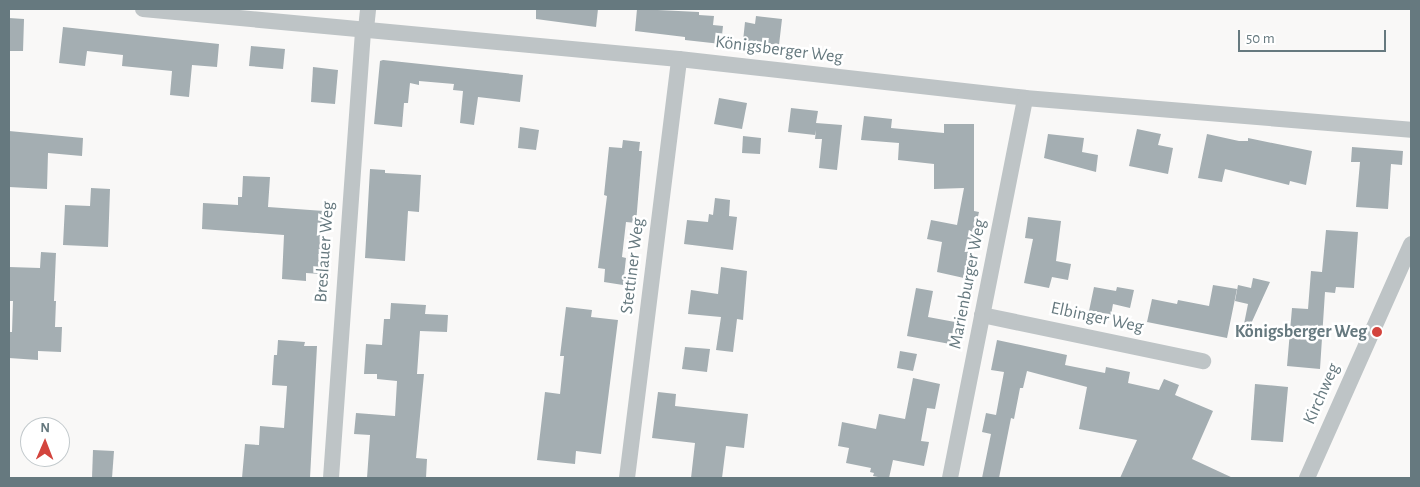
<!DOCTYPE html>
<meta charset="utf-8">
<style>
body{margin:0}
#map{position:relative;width:1420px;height:487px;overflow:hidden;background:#f9f8f7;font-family:"Alegreya Sans",sans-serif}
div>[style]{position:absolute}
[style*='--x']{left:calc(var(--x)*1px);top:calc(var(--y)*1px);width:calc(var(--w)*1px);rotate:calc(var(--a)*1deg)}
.building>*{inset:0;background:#a4aeb2}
.street>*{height:16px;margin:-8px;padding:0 8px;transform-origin:8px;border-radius:8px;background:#bec4c6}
.dots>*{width:14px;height:14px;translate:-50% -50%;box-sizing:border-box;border:2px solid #fff;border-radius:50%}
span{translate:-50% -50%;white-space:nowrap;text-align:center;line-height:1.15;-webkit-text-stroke:5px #fff;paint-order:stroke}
.street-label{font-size:18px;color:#66797f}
.poi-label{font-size:18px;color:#66797f;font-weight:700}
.right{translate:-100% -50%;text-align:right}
.frame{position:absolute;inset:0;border:10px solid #66797f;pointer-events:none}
.north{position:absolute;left:20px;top:417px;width:50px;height:50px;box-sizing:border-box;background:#fff;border:1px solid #c2c9cc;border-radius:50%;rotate:1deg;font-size:14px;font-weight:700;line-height:20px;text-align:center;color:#66797f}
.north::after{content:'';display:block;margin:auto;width:18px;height:22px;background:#d3443d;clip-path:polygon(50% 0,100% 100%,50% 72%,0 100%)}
.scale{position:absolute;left:1238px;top:30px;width:148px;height:22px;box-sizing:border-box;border:2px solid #66797f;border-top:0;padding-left:6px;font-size:15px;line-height:18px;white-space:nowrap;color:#66797f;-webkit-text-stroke:4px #fff;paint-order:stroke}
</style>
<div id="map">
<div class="building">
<div style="clip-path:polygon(536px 9px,598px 9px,596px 27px,536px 19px)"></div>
<div style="clip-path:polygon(637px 9px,699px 12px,699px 15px,714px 16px,713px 25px,723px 26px,721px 44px,685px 40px,685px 37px,635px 31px)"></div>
<div style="clip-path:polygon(756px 16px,782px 19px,779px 45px,743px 41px,745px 22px,755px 24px)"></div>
<div style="clip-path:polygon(9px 18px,24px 19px,23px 51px,9px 51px)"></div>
<div style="clip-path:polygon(63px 27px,219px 44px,217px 67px,192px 65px,189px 97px,170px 95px,172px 71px,122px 66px,123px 55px,87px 51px,85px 66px,59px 63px)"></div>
<div style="clip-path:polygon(251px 46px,285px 49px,283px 69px,249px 66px)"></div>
<div style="clip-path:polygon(383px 60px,523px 75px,520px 102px,478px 97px,474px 125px,460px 123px,463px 91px,453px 90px,454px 84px,419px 81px,419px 85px,410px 83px,408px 103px,404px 103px,402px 127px,374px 124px,380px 61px)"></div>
<div style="clip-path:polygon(313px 67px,338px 70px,335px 104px,311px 102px)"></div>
<div style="clip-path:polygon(719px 98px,747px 103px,742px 129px,714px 124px)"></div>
<div style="clip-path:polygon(791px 108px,818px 111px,816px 123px,842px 125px,837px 170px,819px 168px,822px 139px,815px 139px,816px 130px,815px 135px,788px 132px)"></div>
<div style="clip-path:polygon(864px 116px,892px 119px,891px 128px,944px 133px,944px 124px,974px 124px,974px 211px,979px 212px,964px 278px,937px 272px,942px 242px,927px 239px,931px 220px,957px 225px,964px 188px,934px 189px,934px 164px,898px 160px,899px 143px,861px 140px)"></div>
<div style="clip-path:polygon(520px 127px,539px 130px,536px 150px,518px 148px)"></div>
<div style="clip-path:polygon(1137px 129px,1161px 134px,1158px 145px,1173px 148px,1168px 174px,1129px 166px)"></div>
<div style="clip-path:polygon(9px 131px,83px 138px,82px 156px,48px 153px,47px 189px,9px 187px)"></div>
<div style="clip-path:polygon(1048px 134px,1084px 138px,1082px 152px,1098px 155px,1096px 172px,1044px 158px)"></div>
<div style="clip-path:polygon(1207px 134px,1239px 141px,1248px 141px,1248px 138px,1312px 151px,1306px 185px,1290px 181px,1289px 185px,1225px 169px,1222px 182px,1198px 178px)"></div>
<div style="clip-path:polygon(743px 136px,761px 138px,760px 154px,742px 153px)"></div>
<div style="clip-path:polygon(623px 140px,640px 142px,639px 151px,642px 151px,636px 223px,626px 222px,622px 257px,626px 258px,623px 285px,604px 282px,605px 269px,598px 268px,607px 196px,604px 195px,609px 147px,622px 148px)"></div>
<div style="clip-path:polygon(1352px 147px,1403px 151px,1402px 165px,1391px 164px,1388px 209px,1356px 207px,1360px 162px,1351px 162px)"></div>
<div style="clip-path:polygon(370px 169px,385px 170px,385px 173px,421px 175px,419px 212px,408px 211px,405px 261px,365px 258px)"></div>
<div style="clip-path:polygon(243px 176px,270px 177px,268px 207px,324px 211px,321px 274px,306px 273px,306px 281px,282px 279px,284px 235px,202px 229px,203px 203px,238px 205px,238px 197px,242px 197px)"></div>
<div style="clip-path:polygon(91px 188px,110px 189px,108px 247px,63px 245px,65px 205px,90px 206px)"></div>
<div style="clip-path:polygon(715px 198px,730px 200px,729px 216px,737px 217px,733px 250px,684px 244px,687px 220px,708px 222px,709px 214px,713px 215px)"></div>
<div style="clip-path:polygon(1028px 217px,1061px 221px,1056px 261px,1071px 264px,1068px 280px,1052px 277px,1049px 288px,1024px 283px,1033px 239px,1025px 238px)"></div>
<div style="clip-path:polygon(1326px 230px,1358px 232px,1354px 288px,1336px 287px,1335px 293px,1325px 292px,1320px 369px,1287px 366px,1292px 308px,1308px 309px,1311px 271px,1322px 272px)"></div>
<div style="clip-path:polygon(41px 252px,56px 253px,54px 301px,56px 301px,55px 327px,62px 327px,61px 352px,38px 351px,38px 360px,9px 358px,9px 332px,12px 332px,13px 301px,9px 301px,9px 267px,40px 268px)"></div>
<div style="clip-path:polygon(721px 267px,747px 271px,743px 320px,737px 319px,733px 352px,716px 350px,721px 317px,688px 314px,691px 290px,718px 294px)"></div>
<div style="clip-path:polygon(1253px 278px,1270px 282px,1250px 326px,1244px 324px,1248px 304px,1235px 301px,1238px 285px,1251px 288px)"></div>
<div style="clip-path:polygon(1213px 285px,1237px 289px,1227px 338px,1147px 322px,1152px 299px,1177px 304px,1178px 300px,1209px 306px)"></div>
<div style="clip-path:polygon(1094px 287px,1116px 291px,1117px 287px,1134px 290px,1130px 308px,1113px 304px,1111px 315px,1089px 311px)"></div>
<div style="clip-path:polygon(916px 288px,933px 291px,928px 317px,955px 322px,950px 344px,907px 336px)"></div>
<div style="clip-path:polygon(391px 303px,426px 305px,425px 314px,448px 315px,447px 332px,420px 331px,417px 374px,424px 374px,416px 458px,427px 459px,426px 478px,367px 478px,370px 435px,354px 434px,356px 413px,395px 416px,397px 381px,377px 379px,377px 374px,364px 374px,366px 344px,382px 345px,384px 319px,390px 319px)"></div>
<div style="clip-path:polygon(566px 307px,592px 310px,591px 317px,618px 320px,601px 454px,576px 451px,575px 464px,537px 460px,545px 392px,560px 394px,564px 356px,560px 356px)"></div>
<div style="clip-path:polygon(278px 340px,305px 342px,304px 346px,317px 346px,310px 478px,242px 478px,245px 444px,259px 445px,260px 426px,284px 428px,287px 386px,272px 385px,274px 355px,277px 355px)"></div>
<div style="clip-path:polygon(997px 340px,1067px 355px,1065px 365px,1105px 373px,1106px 367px,1130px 372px,1128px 383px,1159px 390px,1164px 379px,1179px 385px,1175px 395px,1213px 411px,1192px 459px,1233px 478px,1120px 478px,1137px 440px,1079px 429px,1087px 387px,1027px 371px,1023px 388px,1020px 388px,1014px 419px,1011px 418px,999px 478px,982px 478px,991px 434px,982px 432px,986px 413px,996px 415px,1004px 372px,991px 370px)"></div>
<div style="clip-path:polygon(685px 347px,710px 349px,707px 372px,682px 369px)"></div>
<div style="clip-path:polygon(900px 351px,917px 354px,913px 371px,897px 368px)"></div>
<div style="clip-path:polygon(913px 378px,940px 384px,935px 409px,927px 408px,921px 441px,929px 442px,924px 466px,893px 460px,889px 478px,883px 478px,873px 476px,874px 473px,870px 472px,871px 468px,846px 463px,849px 448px,838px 446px,842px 422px,876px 429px,879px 414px,905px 419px)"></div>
<div style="clip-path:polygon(1255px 384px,1288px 387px,1283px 442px,1251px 440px)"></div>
<div style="clip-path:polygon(658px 392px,676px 394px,675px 406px,748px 414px,744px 448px,726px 446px,722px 478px,691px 478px,695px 443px,652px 438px)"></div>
<div style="clip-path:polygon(93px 450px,114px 451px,112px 478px,92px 478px)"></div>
</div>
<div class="street">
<div style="--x:143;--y:9;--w:538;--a:5.33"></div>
<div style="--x:679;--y:59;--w:348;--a:6.4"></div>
<div style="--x:1025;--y:98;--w:387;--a:4.7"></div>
<div style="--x:366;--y:29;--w:20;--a:-84"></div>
<div style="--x:982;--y:315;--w:226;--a:11.8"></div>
<div style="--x:331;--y:478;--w:450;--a:-85.9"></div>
<div style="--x:627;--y:478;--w:422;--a:-82.9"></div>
<div style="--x:950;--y:478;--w:387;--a:-78.8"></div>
<div style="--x:1307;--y:478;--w:256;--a:-66"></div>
</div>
<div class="dots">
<div style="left:1377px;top:332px;background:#d3443d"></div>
</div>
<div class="street-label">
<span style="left:779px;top:50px;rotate:7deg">Königsberger Weg</span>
<span style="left:325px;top:252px;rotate:-86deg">Breslauer Weg</span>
<span style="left:633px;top:266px;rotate:-83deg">Stettiner Weg</span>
<span style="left:968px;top:284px;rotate:-79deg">Marienburger Weg</span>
<span style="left:1097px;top:318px;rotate:12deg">Elbinger Weg</span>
<span style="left:1322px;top:394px;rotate:-66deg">Kirchweg</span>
</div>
<div class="poi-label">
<span class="right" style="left:1367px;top:332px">Königsberger Weg</span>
</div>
<div class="frame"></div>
<div class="north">N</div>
<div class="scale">50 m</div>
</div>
